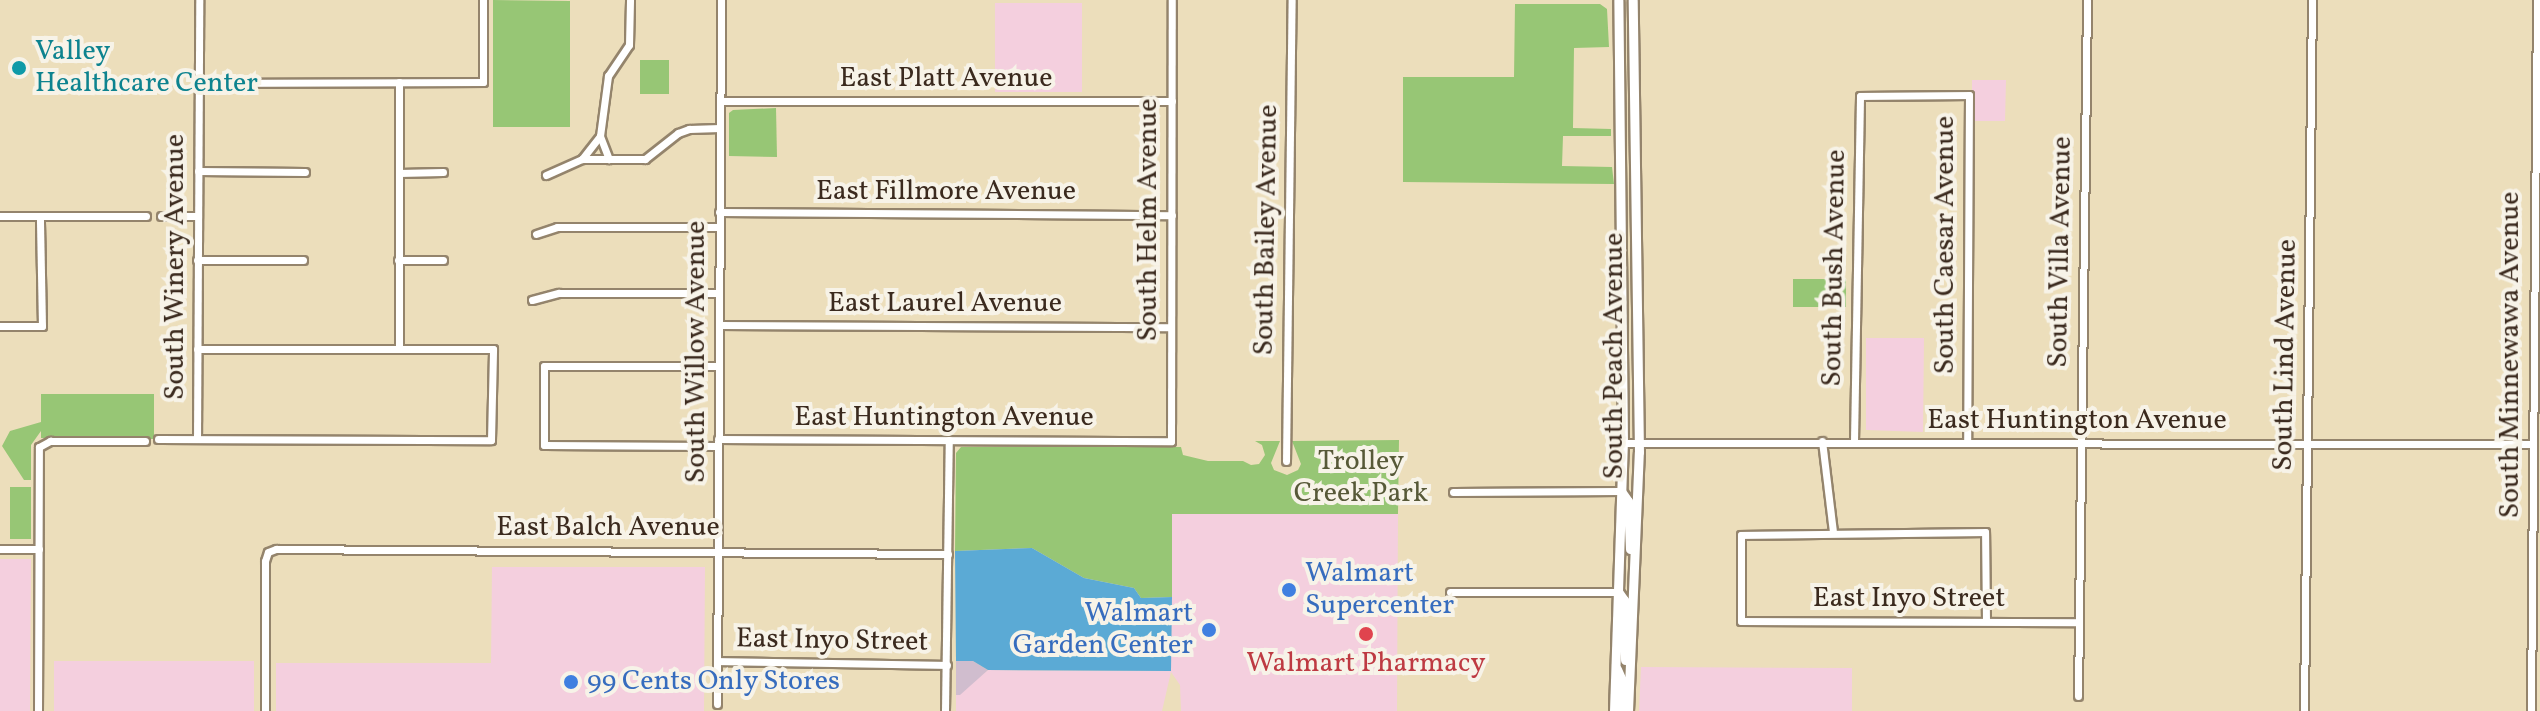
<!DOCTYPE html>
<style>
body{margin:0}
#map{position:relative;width:2540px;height:711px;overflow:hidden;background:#ecdebb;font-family:Vollkorn,serif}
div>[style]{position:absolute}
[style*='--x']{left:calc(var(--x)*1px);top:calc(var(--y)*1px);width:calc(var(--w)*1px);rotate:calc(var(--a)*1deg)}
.built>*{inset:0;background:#f4cfde}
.industrial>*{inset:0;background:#d0bdce}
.green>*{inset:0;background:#97c675}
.water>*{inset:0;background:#5baad5}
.roads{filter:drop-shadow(2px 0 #94846c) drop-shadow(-2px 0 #94846c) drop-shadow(0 2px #94846c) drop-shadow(0 -2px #94846c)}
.minor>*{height:7px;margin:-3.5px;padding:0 3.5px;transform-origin:3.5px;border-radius:3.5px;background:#fff}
.major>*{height:9px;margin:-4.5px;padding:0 4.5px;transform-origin:4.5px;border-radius:4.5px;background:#fff}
.dots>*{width:22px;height:22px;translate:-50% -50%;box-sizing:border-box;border:4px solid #f7f3e8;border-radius:50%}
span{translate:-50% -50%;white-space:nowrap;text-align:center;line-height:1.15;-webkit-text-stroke:8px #f7f3e8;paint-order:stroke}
.culture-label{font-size:28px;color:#0d838f}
.left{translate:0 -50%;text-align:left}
.street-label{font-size:28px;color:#3b2a1e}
.park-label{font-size:28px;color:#575938}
.shop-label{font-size:28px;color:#366cbe}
.right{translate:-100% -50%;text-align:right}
.health-label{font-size:28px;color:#be3a42}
</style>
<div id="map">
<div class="built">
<div style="clip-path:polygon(995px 3px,1082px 3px,1082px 92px,995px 92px)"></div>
<div style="clip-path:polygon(1972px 80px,2006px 80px,2005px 121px,1972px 121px)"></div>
<div style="clip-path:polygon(1866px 338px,1924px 338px,1923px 432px,1866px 430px)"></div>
<div style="clip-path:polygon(1172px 514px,1398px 514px,1397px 711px,1181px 711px,1180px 685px,1171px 672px,1162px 711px,956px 711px,956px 695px,988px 670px,1171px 671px)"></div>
<div style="clip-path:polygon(0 559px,31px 559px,30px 711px,0 711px)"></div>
<div style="clip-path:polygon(492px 567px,705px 567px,704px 711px,276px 711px,276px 663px,491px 663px)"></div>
<div style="clip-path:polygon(54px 661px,254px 661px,254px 711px,54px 711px)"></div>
<div style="clip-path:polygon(1641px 667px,1852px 668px,1852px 711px,1639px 711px)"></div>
</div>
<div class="industrial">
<div style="clip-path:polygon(956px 661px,973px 661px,988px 670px,960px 695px,956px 695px)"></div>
</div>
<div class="green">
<div style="clip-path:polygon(493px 0,570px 1px,570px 127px,493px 127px)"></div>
<div style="clip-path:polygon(1515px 4px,1600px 4px,1607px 9px,1609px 47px,1574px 48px,1573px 128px,1611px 129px,1611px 136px,1563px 136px,1562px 166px,1612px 167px,1614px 184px,1403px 182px,1403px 77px,1514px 77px)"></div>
<div style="clip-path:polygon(640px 60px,669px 60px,669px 94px,640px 94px)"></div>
<div style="clip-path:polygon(776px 108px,777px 157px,729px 156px,729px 113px,733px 110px)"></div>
<div style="clip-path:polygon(1793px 279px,1846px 279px,1846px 307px,1793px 307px)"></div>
<div style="clip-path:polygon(41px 394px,154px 394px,154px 439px,41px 438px,41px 431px,31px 445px,31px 480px,24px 480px,2px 446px,10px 431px,41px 422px)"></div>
<div style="clip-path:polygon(1399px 440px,1398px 514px,1172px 514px,1172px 597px,1141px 598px,1134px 588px,1084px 578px,1032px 548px,955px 551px,956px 453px,961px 447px,1181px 447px,1183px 455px,1208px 461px,1243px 461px,1251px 465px,1259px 464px,1265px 455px,1262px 445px,1255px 441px,1280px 441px,1271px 463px,1274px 470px,1287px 475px,1298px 470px,1301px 464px,1292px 441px)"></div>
<div style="clip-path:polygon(10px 487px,31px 487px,31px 539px,10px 539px)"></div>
</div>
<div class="water">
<div style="clip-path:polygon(1032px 548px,1084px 578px,1134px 588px,1141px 598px,1172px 597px,1171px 671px,988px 670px,973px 661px,956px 661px,955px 551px)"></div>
</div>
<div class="roads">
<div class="minor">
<div style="--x:200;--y:83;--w:283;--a:-0.2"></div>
<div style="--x:483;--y:82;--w:82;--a:-90"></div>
<div style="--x:720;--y:101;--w:452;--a:0"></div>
<div style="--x:600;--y:136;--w:61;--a:-82.4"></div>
<div style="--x:608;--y:76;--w:37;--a:-56"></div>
<div style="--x:629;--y:45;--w:45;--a:-88.7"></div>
<div style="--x:582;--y:159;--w:29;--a:-52"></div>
<div style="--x:600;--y:136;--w:25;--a:69"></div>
<div style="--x:198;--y:171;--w:107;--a:0.5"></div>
<div style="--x:399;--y:173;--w:44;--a:-1.3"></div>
<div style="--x:546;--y:175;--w:39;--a:-24"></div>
<div style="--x:582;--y:159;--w:63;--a:0"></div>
<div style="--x:645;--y:159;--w:42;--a:-38.2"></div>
<div style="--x:678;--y:133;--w:12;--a:-20"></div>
<div style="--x:689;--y:129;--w:31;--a:-2"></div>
<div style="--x:719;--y:212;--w:453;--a:0.4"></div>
<div style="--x:0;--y:216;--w:146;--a:0"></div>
<div style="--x:161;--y:216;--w:37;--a:0"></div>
<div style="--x:536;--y:234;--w:22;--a:-18"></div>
<div style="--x:557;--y:227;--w:162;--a:0"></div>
<div style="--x:197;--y:260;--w:106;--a:0"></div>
<div style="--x:398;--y:260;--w:45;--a:0"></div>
<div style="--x:532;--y:300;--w:28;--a:-15"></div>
<div style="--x:559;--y:293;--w:160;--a:0"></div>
<div style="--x:719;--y:325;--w:451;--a:0.3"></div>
<div style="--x:0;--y:326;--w:42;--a:0"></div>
<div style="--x:42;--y:326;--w:109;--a:-91.1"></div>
<div style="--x:399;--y:349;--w:267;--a:-90"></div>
<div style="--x:158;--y:439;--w:333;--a:0.2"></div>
<div style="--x:491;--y:440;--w:91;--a:-88.7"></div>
<div style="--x:493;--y:349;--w:296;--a:180"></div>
<div style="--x:197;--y:439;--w:439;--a:-89.7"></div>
<div style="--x:718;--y:439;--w:453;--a:0.3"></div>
<div style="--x:1171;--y:441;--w:441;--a:-89.9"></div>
<div style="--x:1822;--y:441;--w:92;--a:83.1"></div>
<div style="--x:1854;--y:441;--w:345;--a:-89"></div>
<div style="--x:1860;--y:96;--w:109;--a:-0.5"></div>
<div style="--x:1969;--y:95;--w:348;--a:90.3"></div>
<div style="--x:1623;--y:443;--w:909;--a:0.06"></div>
<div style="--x:718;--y:446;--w:174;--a:-179.7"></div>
<div style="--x:544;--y:445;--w:79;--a:-90"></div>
<div style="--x:544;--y:366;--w:175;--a:0"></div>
<div style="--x:1286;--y:461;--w:461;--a:-89.3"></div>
<div style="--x:1453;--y:492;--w:168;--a:-0.3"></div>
<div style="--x:0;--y:549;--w:39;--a:0"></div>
<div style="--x:1450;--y:592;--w:168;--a:0"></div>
<div style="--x:1986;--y:621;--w:89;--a:-90.6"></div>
<div style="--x:1985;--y:532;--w:244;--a:179.3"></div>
<div style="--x:1741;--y:535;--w:86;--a:90"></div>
<div style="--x:1741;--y:621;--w:337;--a:0.2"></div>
<div style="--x:717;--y:661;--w:230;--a:1"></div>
<div style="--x:2078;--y:696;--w:696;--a:-89.26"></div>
<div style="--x:717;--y:704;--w:704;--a:-89.67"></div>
<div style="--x:38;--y:711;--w:264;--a:-89.8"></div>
<div style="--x:39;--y:447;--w:13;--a:-29"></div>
<div style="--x:50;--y:441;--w:95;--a:0"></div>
<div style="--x:265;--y:711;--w:150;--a:-90"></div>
<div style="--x:265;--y:561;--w:9;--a:-72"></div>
<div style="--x:268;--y:552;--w:9;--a:-21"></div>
<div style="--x:276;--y:549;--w:672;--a:0.43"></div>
<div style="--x:945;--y:711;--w:271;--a:-89.2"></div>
<div style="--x:2304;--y:711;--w:711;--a:-89.36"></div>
<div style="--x:2531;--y:711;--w:711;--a:-89.52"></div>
</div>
<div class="major">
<div style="--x:1621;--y:491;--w:12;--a:55"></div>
<div style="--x:1628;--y:501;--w:48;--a:87.6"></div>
<div style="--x:1619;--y:593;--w:9;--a:54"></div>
<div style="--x:1624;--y:600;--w:60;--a:89"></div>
<div style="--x:1617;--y:669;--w:12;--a:66"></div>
<div style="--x:1622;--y:680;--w:31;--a:92"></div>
<div style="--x:1614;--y:711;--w:268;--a:-88.1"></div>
<div style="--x:1623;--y:443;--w:443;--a:-90.6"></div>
<div style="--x:1628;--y:711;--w:259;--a:-87.6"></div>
<div style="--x:1639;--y:452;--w:452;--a:-90.8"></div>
</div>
</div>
<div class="dots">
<div style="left:19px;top:68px;background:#0f9aa8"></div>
<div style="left:1289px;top:590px;background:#3f7fe0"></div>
<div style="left:1209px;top:630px;background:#3f7fe0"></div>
<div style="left:1366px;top:634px;background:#e0444e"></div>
<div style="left:571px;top:682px;background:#3f7fe0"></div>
</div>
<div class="culture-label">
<span class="left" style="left:35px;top:68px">Valley<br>Healthcare Center</span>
</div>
<div class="street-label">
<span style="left:946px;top:79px">East Platt Avenue</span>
<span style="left:946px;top:192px">East Fillmore Avenue</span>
<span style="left:1149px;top:220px;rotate:-90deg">South Helm Avenue</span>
<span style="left:1267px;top:230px;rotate:-89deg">South Bailey Avenue</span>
<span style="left:1946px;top:245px;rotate:-90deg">South Caesar Avenue</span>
<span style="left:2061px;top:252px;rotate:-89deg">South Villa Avenue</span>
<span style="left:176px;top:267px;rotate:-90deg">South Winery Avenue</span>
<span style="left:1835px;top:268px;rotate:-89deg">South Bush Avenue</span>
<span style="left:945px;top:304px">East Laurel Avenue</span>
<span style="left:697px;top:352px;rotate:-90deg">South Willow Avenue</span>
<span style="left:2286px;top:355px;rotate:-89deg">South Lind Avenue</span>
<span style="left:2511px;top:355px;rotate:-90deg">South Minnewawa Avenue</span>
<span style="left:1615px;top:356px;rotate:-90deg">South Peach Avenue</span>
<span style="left:944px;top:418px">East Huntington Avenue</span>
<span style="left:2077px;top:421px">East Huntington Avenue</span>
<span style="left:608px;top:528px">East Balch Avenue</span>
<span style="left:1909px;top:599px">East Inyo Street</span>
<span style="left:832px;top:641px;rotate:1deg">East Inyo Street</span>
</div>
<div class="park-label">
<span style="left:1361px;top:478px">Trolley<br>Creek Park</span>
</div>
<div class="shop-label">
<span class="left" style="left:1305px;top:590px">Walmart<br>Supercenter</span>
<span class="right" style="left:1193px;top:630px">Walmart<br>Garden Center</span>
<span class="left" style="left:587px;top:682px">99 Cents Only Stores</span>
</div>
<div class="health-label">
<span style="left:1366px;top:664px">Walmart Pharmacy</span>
</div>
</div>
